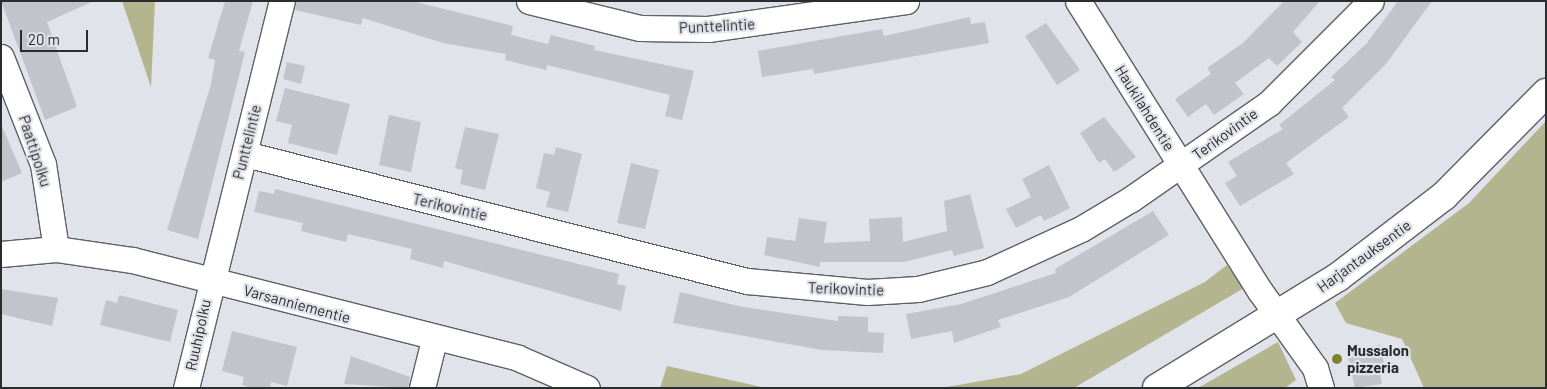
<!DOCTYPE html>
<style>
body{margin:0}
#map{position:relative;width:1547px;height:389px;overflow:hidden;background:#e0e3ea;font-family:Barlow,sans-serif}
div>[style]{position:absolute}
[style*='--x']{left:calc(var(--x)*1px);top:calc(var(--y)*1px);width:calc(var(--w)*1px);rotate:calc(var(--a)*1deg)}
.green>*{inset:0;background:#b2b58d}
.building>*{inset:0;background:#c1c4cb}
.roads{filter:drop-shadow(1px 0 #5e6066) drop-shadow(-1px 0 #5e6066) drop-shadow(0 1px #5e6066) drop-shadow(0 -1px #5e6066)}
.street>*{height:25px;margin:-12.5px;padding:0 12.5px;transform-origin:12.5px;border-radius:12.5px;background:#fff}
.secondary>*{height:28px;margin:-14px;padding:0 14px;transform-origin:14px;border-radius:14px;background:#fff}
.dots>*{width:14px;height:14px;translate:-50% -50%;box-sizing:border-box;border:2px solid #e0e3ea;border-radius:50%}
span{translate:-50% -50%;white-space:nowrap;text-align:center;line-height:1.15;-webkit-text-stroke:4.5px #e0e3ea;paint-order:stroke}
.street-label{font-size:15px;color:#2a2c2e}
.poi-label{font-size:15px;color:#2a2c2e;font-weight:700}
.left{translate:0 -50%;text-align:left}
.frame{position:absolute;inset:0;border:2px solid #2a2c2e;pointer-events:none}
.scale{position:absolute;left:20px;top:30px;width:68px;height:22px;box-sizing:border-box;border:2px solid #2a2c2e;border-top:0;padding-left:6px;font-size:15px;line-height:18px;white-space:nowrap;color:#2a2c2e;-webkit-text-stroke:4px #e0e3ea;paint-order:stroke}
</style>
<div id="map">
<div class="green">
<div style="clip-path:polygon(122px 1px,155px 1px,151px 87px)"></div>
<div style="clip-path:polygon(1546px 121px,1546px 388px,1424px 388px,1402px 339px,1346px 323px,1335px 303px,1469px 203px)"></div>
<div style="clip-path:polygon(1227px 265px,1244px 288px,1074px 388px,941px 388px,1021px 374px,1205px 282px)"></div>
<div style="clip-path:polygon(1278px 342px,1296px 380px,1285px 388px,1198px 388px)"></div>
<div style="clip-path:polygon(667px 366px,766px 388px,660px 388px)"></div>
</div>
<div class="building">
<div style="clip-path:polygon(1px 1px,94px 1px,47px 22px,77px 107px,45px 120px)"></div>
<div style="clip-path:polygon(225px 1px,253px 1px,239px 51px,245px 52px,198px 239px,167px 230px,211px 84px,215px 60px,208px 58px)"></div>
<div style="clip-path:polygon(296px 1px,412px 1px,513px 26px,511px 35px,548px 44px,551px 35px,595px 46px,594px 50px,694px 71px,682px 120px,665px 116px,670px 95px,547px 65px,546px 70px,505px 60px,506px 54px,443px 43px,363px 18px,361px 25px,295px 10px)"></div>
<div style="clip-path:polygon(1284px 1px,1320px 1px,1293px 32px,1302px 42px,1277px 66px,1269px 58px,1235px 83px,1244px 94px,1214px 115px,1206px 104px,1188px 117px,1175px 99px,1211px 74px,1207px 68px,1243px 43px)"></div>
<div style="clip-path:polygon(1398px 1px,1432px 1px,1386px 64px,1342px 108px,1349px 117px,1286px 163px,1294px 174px,1240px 206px,1225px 183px,1237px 176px,1228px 162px,1283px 129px,1279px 125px,1335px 80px,1331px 77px,1367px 43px)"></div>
<div style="clip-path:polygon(970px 17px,971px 24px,985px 22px,989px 43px,814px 74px,813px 69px,762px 77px,758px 51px,882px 29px,884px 36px)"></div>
<div style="clip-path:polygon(1046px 23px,1080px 70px,1057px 85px,1025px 36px)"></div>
<div style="clip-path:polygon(287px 62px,305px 66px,301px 84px,283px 79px)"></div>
<div style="clip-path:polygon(285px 88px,350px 104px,337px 155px,288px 143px,292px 125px,276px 121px)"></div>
<div style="clip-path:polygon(389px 115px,421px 122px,411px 172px,379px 165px)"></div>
<div style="clip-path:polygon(1104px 117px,1136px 157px,1114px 172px,1105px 159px,1099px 163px,1080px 133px)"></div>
<div style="clip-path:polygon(1px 124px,22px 173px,1px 182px)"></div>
<div style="clip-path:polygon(465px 127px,499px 134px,485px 190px,460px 184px,463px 170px,455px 168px)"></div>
<div style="clip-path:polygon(556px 147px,582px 154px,568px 212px,546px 207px,550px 192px,536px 188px,544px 153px,554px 155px)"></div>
<div style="clip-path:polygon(631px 163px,659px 170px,645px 229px,617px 223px)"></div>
<div style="clip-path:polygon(1049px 165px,1070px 208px,1044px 221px,1041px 215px,1016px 228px,1006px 209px,1031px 197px,1022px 179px)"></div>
<div style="clip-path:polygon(275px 189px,619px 274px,617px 284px,626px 286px,621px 311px,444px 261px,443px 268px,410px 259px,412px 249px,348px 234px,346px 242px,301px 231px,303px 223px,254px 212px,259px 191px,274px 194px)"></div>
<div style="clip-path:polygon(970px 194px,984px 248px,954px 256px,952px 250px,904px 262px,820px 262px,820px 267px,764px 255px,767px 237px,795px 241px,799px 218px,827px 222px,824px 243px,870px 241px,869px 219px,902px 217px,903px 242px,947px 231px,944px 201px)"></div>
<div style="clip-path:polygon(1153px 211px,1169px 235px,1069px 297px,998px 320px,1001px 327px,954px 343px,952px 331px,911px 339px,906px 314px,961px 304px,1056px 273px,1055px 269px)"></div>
<div style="clip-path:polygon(1px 289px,58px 298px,52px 326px,1px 314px)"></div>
<div style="clip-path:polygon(680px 292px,743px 307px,838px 321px,838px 316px,868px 317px,868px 332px,884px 333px,883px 353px,822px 350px,673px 323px)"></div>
<div style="clip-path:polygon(119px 295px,178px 310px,170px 342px,100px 325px,106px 300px,117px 303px)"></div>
<div style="clip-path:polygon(232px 331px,297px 347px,287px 386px,271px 382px,270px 388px,252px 388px,242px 385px,244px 377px,222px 371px)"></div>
<div style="clip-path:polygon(1380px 345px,1385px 367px,1379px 368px,1382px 384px,1355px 388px,1347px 352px)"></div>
<div style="clip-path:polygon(351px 356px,410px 377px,408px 388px,344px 384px)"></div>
</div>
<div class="roads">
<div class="street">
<div style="--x:529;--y:1;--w:114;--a:13.7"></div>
<div style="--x:640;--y:28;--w:68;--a:0.8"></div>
<div style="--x:708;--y:29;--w:200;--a:-8"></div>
<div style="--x:1078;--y:1;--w:342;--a:57.9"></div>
<div style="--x:1260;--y:291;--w:95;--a:54.5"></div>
<div style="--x:1315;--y:368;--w:21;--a:73"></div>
<div style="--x:1;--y:57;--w:115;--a:68.6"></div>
<div style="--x:43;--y:164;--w:86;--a:81.3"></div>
<div style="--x:245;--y:154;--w:518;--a:14.2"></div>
<div style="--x:747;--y:281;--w:121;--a:5.2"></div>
<div style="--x:867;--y:292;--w:51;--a:-3.4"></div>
<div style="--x:918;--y:289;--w:71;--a:-13.8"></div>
<div style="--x:987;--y:272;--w:103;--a:-24.6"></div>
<div style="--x:1081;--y:229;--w:58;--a:-31"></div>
<div style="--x:1131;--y:199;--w:168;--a:-34.8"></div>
<div style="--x:1269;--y:103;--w:144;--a:-45"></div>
<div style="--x:1;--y:254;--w:55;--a:-5.2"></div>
<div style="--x:56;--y:249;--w:77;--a:8.2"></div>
<div style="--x:132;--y:260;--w:398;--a:14.2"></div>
<div style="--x:518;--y:358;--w:75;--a:23.5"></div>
<div style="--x:186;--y:388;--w:399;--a:-76.1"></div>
<div style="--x:422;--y:388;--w:49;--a:-76"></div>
</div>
<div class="secondary">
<div style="--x:1157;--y:388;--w:212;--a:-31.5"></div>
<div style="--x:1338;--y:277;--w:133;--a:-37.4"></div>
<div style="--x:1444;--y:196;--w:145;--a:-45.3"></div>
</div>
</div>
<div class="dots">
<div style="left:1337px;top:359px;background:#7e822d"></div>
</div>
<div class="street-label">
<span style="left:717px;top:26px;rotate:-3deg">Punttelintie</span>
<span style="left:1145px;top:108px;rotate:58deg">Haukilahdentie</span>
<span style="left:1225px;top:134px;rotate:-36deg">Terikovintie</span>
<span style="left:247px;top:142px;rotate:-76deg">Punttelintie</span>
<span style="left:35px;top:151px;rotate:72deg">Paattipolku</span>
<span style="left:450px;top:207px;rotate:13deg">Terikovintie</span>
<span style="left:1364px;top:256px;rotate:-36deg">Harjantauksentie</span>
<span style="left:846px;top:289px;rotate:2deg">Terikovintie</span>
<span style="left:297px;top:304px;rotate:15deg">Varsanniementie</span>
<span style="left:198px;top:335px;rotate:-78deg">Ruuhipolku</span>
</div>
<div class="poi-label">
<span class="left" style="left:1347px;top:359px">Mussalon<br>pizzeria</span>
</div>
<div class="frame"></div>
<div class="scale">20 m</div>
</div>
